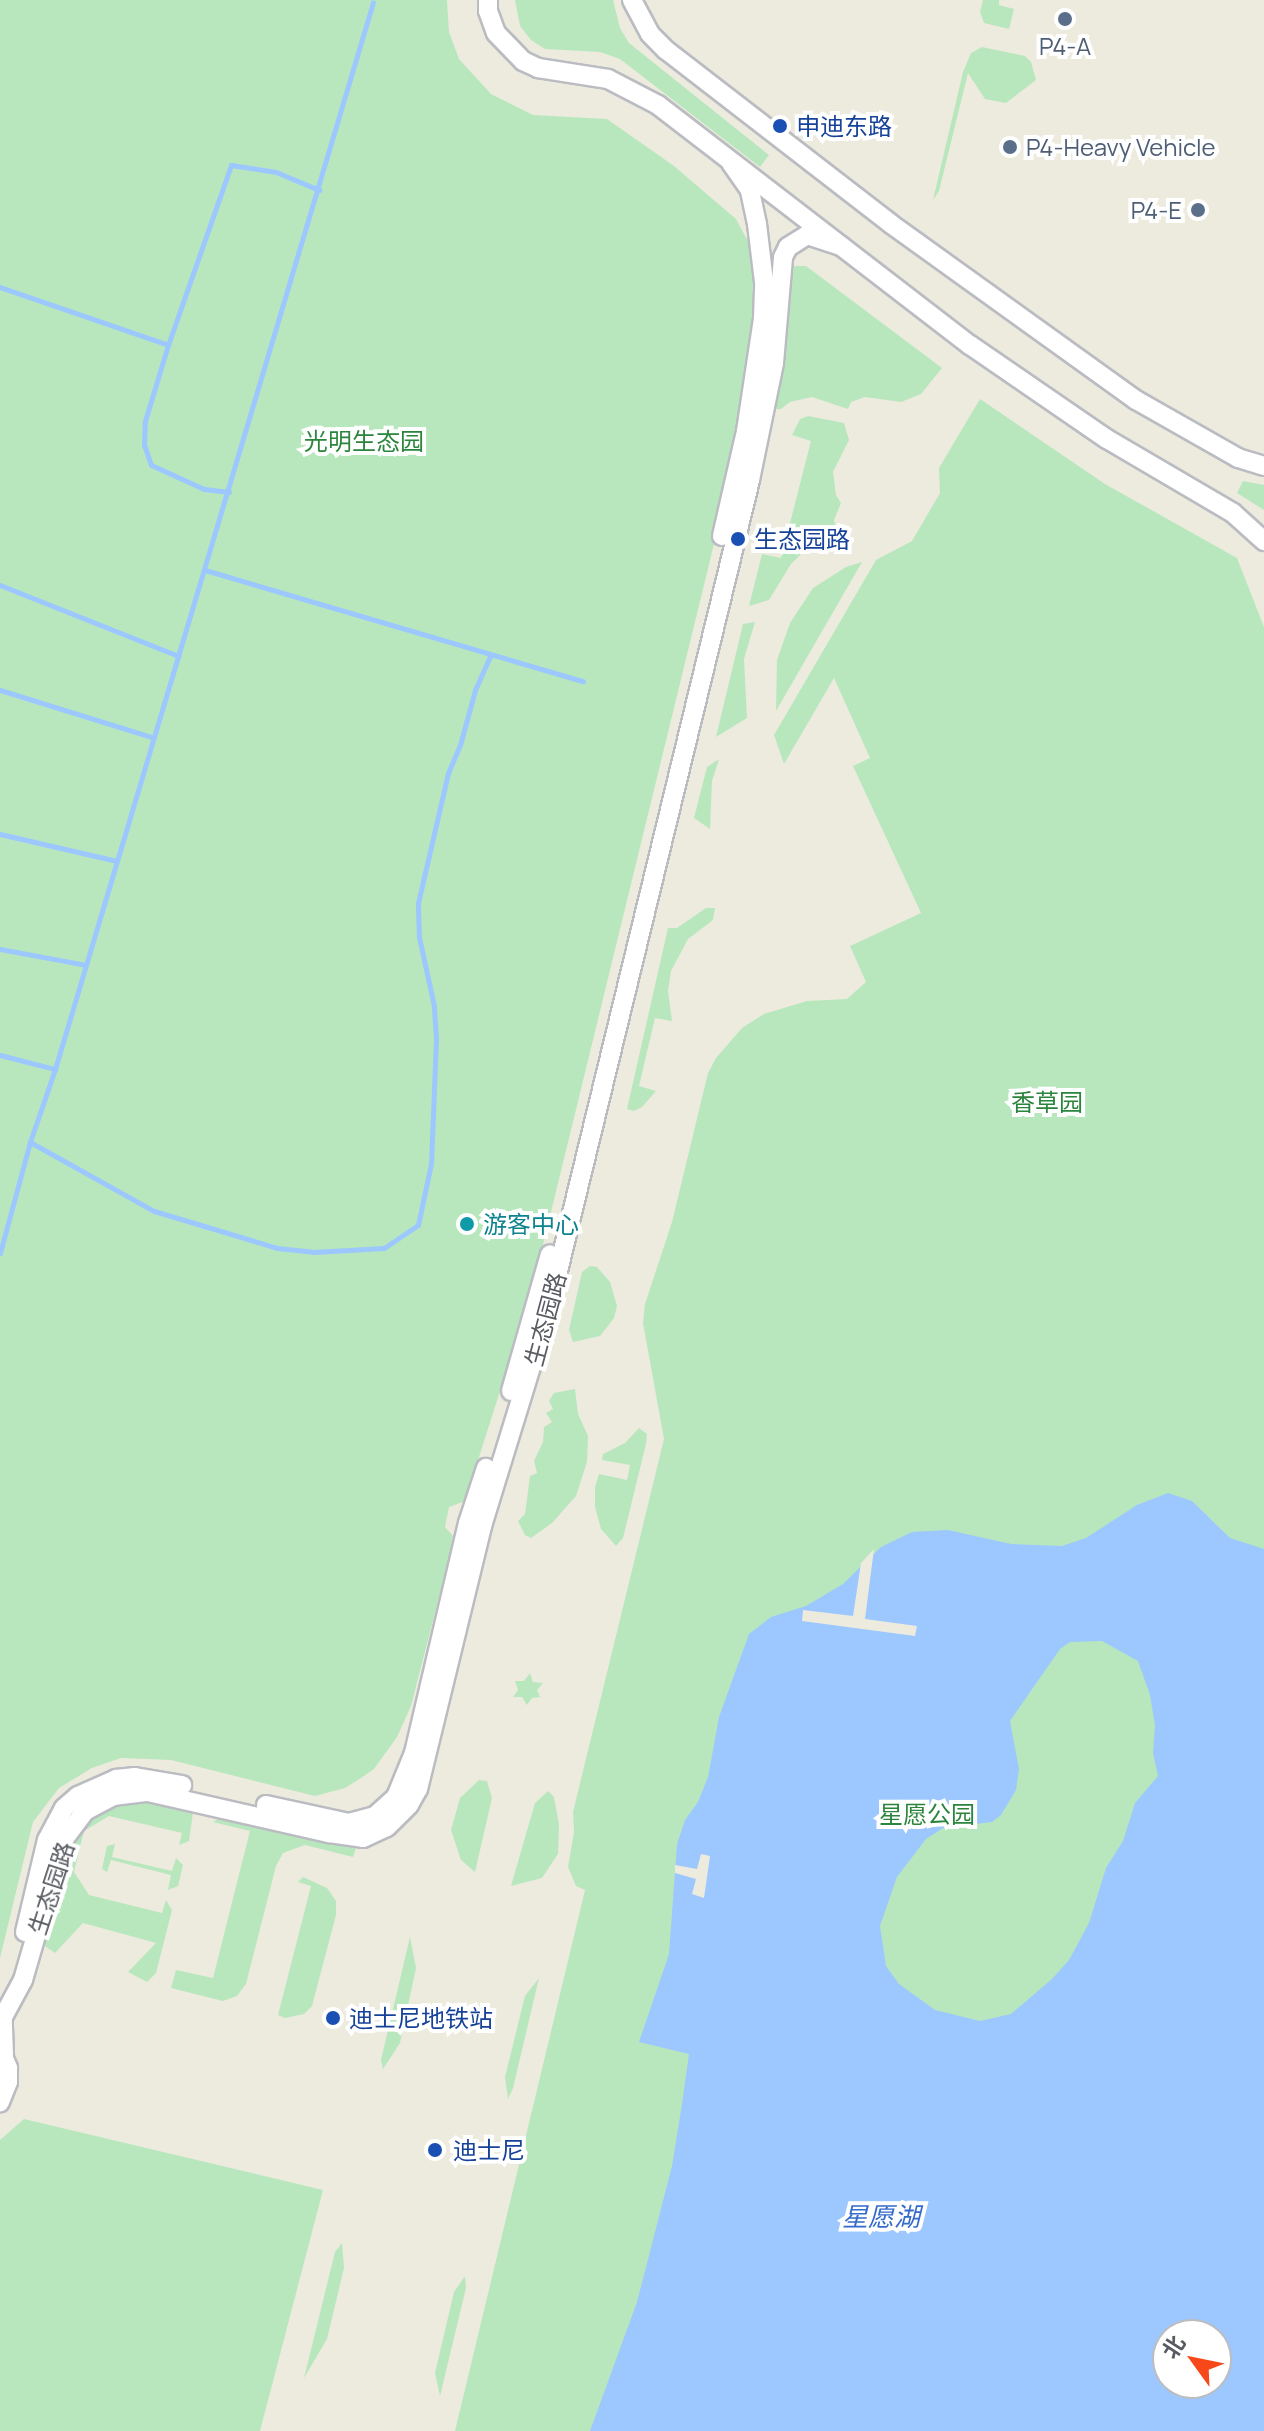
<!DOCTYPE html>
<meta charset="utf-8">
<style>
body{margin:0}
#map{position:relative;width:1264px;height:2431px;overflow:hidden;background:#edebde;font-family:Manrope,"Noto Sans SC",sans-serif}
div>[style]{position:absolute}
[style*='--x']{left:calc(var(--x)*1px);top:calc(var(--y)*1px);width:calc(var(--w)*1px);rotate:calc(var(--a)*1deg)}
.green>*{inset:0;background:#b8e7be}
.water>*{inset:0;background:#9cc7ff}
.pier>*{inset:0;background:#edebde}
.stream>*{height:5px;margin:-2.5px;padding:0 2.5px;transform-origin:2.5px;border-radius:2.5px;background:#9cc7ff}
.roads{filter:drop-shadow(2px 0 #babcc2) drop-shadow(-2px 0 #babcc2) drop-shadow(0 2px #babcc2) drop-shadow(0 -2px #babcc2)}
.tertiary>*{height:18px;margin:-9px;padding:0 9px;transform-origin:9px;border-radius:9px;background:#fff}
.dots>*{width:22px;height:22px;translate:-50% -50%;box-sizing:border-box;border:4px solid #fff;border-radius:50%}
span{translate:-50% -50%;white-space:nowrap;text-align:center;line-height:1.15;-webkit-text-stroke:8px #fff;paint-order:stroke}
.service-label{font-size:24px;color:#4e5e75}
.left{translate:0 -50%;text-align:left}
.right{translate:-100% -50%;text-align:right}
.transit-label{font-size:24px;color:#164399}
.park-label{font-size:24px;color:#2c853c}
.culture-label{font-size:24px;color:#0d838f}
.street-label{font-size:24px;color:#585b61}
.water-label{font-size:26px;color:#356bcc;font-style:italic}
.north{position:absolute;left:1152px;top:2319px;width:80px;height:80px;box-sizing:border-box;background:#fff;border:2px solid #bcbdc0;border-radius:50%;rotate:303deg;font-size:22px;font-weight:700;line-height:32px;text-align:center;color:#585b61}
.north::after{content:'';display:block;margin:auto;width:28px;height:36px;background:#f84719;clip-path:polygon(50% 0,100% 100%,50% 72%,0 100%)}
</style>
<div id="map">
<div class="green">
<div style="clip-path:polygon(0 0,447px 0,449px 32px,459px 59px,491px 94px,533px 115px,607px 119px,674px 166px,736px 219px,751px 247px,757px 327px,734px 462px,531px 1294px,465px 1501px,449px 1507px,445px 1527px,453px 1536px,448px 1562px,411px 1706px,397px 1737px,374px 1769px,361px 1778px,345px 1788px,315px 1796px,171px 1760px,121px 1758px,92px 1768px,59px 1788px,33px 1822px,0 1958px)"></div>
<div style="clip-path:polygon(515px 0,613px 0,620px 28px,629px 43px,769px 155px,760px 167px,620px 59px,600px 52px,545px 49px,531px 40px,520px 26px)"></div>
<div style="clip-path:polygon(983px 0,999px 0,999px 5px,1014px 9px,1009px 29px,984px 23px,980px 12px)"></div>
<div style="clip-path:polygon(982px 47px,1025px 56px,1031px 62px,1036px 80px,1006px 103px,985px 99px,968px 73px,939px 191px,933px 200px,963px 72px,971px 53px)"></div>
<div style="clip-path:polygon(796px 266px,806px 266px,942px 368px,921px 394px,901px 402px,865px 397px,851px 402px,848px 409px,812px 397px,790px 402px,781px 409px,769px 409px,785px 270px)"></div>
<div style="clip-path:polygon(evenodd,980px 399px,1105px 484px,1237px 558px,1264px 627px,1264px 2431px,455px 2431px,585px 1890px,576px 1886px,568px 1867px,574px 1832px,573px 1812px,664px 1439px,643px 1323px,645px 1304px,672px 1222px,708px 1073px,716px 1058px,742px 1028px,764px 1014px,807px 1001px,847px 999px,866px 982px,850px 946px,921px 913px,853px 766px,870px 758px,834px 678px,784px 764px,774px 735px,876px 560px,912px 541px,940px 493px,939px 468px,980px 399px,1168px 2335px,1216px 2335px,1216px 2383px,1168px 2383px,1168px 2335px)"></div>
<div style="clip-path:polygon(808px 416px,844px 423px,849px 440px,833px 472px,836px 495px,841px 503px,834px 520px,837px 531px,805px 550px,791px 564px,769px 600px,749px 606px,762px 554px,781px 558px,811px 441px,792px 435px,800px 419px)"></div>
<div style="clip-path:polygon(1243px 481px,1264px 485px,1264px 510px,1237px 493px)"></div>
<div style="clip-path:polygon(862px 562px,776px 711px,777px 660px,790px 623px,813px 588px,846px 567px)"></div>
<div style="clip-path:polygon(755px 622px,744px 659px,747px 718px,716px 737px,743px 624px)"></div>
<div style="clip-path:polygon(719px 759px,712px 781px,710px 829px,694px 818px,707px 767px)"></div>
<div style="clip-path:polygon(706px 908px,715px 908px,713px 920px,688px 939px,671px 971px,668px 991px,672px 1021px,655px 1018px,639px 1086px,656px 1091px,642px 1107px,634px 1111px,627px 1109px,668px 928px,677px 928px)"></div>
<div style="clip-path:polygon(590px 1266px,597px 1267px,610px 1282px,617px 1306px,614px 1318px,600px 1336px,573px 1342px,569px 1330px,582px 1272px)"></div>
<div style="clip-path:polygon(575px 1389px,578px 1414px,588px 1436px,587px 1462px,576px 1496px,552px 1523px,531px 1538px,525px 1535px,518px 1521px,525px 1514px,530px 1476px,537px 1473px,534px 1461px,543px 1442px,544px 1427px,552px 1422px,546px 1413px,553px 1409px,549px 1401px,554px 1393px)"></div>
<div style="clip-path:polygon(639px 1428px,647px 1434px,646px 1444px,623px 1538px,616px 1546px,601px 1529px,595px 1507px,595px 1487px,599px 1474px,627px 1480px,630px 1465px,602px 1460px,603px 1454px,625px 1443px)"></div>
<div style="clip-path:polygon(530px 1673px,533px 1682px,543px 1683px,537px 1690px,540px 1697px,532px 1698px,527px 1705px,522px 1697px,513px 1697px,518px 1690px,515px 1681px,524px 1681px)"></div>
<div style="clip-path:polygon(479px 1780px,487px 1781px,492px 1798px,475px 1872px,461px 1860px,451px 1830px,460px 1798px)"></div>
<div style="clip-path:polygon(548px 1791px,554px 1797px,559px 1825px,558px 1854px,542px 1878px,511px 1886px,535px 1803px)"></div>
<div style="clip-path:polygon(137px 1799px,187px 1808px,193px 1812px,189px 1841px,179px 1845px,182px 1833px,109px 1816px,84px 1831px,74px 1872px,89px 1895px,162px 1913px,166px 1900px,172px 1910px,156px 1973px,147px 1982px,128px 1972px,156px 1943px,83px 1923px,55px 1953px,45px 1946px,44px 1939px,72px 1840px,93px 1815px,115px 1803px)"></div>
<div style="clip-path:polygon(225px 1815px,356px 1848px,353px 1857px,305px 1845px,283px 1853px,276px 1866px,246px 1984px,237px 1996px,223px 2001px,171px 1988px,176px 1970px,213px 1978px,250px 1831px,213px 1822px)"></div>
<div style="clip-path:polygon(115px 1844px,112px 1857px,172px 1871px,176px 1858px,183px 1865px,178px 1886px,168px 1890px,171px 1875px,111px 1860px,107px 1872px,102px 1869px,107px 1846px)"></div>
<div style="clip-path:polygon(303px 1877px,327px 1888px,336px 1901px,336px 1915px,312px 2006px,304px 2014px,285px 2018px,278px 2015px,311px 1886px,298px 1882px)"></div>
<div style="clip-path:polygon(410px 1937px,416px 1968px,400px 2043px,383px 2069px,381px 2060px)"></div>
<div style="clip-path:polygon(539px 1978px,513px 2088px,508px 2099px,505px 2077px,525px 1996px)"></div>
<div style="clip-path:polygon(24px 2119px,323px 2190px,260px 2431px,0 2431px,0 2140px)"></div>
<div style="clip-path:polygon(342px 2243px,344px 2268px,327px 2339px,304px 2378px,335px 2252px)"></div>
<div style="clip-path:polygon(465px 2276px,466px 2288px,440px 2396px,435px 2373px,454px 2292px)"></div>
</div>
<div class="water">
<div style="clip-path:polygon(evenodd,1168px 1493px,1192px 1501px,1230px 1538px,1264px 1549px,1264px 2431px,590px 2431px,637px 2302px,672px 2166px,682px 2104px,689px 2054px,639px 2042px,669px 1954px,677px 1844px,685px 1820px,698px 1802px,708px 1777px,719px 1717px,749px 1634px,771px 1617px,806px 1606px,843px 1584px,881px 1547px,912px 1532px,948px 1530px,1011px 1544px,1062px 1546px,1086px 1538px,1137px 1505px,1168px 1493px,1102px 1641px,1138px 1661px,1150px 1695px,1155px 1725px,1153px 1753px,1158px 1776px,1135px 1803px,1123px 1841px,1106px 1868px,1089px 1923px,1069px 1960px,1052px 1979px,1011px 2014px,980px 2021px,935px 2010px,899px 1984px,886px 1966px,880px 1926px,897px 1877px,926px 1839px,943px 1828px,992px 1822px,1001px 1815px,1016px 1790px,1019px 1769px,1010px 1721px,1060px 1649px,1070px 1642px,1102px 1641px,1168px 1493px,1168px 2335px,1216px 2335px,1216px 2383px,1168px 2383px,1168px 2335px)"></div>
</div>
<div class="pier">
<div style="clip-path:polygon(874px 1549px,865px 1619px,917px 1626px,915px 1636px,802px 1621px,803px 1610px,853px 1616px,861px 1563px)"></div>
<div style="clip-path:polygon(701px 1854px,710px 1856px,704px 1898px,692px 1894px,696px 1879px,675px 1873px,675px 1865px,697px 1869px)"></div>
</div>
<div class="stream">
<div style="--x:0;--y:287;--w:178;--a:19"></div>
<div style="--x:229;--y:492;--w:25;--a:-173"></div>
<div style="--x:204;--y:489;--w:58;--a:-155.6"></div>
<div style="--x:151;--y:465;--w:21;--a:-109"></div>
<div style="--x:144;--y:445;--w:24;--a:-88"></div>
<div style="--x:145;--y:421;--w:79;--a:-73.2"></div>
<div style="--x:168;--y:345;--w:191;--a:-70.7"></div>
<div style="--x:231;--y:165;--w:46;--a:8.8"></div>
<div style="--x:276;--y:172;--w:47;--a:22.7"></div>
<div style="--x:205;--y:570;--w:394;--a:16.4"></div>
<div style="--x:0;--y:585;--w:192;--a:21.7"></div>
<div style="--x:0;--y:690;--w:159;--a:17.2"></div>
<div style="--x:0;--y:834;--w:120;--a:13"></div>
<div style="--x:0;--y:949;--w:87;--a:10.5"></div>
<div style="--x:0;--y:1055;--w:57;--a:14.3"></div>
<div style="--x:30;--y:1142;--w:142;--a:29.1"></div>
<div style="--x:154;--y:1211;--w:128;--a:16.7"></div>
<div style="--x:277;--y:1248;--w:36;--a:6"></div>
<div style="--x:313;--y:1252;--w:71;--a:-3.2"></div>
<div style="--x:384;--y:1248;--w:41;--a:-34.1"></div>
<div style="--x:418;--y:1225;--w:62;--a:-78"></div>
<div style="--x:431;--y:1164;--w:126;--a:-87.7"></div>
<div style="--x:436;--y:1038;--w:32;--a:-94"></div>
<div style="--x:434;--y:1006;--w:71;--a:-102.3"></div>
<div style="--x:419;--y:937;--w:34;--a:-92"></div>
<div style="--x:418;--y:903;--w:133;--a:-77"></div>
<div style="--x:448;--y:773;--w:30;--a:-67"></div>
<div style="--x:460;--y:745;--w:57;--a:-74.7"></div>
<div style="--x:475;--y:690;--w:37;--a:-66"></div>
<div style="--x:0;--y:1253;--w:115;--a:-74.9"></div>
<div style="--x:30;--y:1142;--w:77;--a:-71.1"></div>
<div style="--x:55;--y:1069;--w:1113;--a:-73.4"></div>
</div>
<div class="roads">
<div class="tertiary">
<div style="--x:488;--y:0;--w:11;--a:90"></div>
<div style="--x:488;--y:11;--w:23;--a:70"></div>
<div style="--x:496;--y:33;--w:39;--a:46"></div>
<div style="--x:523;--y:61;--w:17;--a:25"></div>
<div style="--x:538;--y:68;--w:71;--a:8.9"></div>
<div style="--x:608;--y:79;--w:56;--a:27.5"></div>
<div style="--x:658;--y:105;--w:394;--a:37.6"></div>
<div style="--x:970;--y:345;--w:166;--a:34.5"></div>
<div style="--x:1107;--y:439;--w:146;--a:30.4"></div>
<div style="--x:1233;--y:513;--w:42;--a:42.1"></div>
<div style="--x:632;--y:0;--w:38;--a:62"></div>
<div style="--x:650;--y:34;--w:23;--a:45"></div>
<div style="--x:666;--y:50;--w:284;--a:37.7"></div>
<div style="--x:891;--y:224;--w:302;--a:35.7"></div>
<div style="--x:1136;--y:400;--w:117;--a:29.6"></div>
<div style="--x:1238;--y:458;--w:27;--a:17"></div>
<div style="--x:722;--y:536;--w:108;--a:-77.1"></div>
<div style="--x:746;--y:431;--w:114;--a:-81.4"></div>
<div style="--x:763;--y:318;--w:36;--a:-88"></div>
<div style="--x:764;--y:282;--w:58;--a:-96.9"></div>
<div style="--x:757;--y:224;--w:35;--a:-102"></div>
<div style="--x:750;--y:190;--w:33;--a:-125"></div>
<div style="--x:511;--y:1391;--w:142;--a:-74.1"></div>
<div style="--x:266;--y:1805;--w:85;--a:12.2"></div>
<div style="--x:349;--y:1823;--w:27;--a:-15"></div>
<div style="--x:375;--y:1816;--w:28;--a:-42"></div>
<div style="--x:396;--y:1797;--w:48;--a:-67.8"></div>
<div style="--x:414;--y:1753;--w:236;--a:-76.8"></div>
<div style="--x:468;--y:1523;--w:58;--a:-71.9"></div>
<div style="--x:25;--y:1932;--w:95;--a:-76.6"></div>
<div style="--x:47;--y:1840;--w:36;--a:-62"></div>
<div style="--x:64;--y:1808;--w:18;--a:-41"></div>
<div style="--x:78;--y:1796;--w:42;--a:-24.1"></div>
<div style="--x:116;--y:1779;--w:19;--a:-6"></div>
<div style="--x:135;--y:1777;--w:48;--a:9.7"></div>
<div style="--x:0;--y:2049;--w:21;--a:67"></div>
<div style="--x:8;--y:2068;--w:14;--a:90"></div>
<div style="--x:8;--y:2082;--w:22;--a:112"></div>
<div style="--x:4;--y:2055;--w:38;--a:-92"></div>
<div style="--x:3;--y:2017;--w:42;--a:-61.6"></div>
<div style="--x:23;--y:1980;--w:147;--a:-73.8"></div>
<div style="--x:64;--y:1839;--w:35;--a:-53"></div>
<div style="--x:85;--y:1811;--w:32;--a:-28"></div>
<div style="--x:113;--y:1796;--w:35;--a:-7"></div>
<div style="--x:148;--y:1792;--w:186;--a:12.8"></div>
<div style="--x:329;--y:1833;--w:34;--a:8"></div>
<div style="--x:363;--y:1838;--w:26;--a:-25"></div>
<div style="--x:387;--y:1827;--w:31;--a:-45"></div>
<div style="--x:409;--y:1805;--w:18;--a:-61"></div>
<div style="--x:418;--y:1789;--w:271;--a:-76.3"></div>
<div style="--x:482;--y:1526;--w:224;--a:-72.9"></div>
<div style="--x:548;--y:1312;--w:856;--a:-76.35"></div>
<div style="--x:750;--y:480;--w:119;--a:-78.4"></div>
<div style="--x:774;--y:363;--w:106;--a:-85.1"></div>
<div style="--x:783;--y:257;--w:11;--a:-63"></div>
<div style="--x:788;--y:247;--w:22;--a:-32"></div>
<div style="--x:807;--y:235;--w:36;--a:18"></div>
</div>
</div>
<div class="dots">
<div style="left:1065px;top:19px;background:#5c6f8a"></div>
<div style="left:780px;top:126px;background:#1a4fb4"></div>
<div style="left:1010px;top:147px;background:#5c6f8a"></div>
<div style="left:1198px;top:210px;background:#5c6f8a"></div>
<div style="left:738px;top:539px;background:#1a4fb4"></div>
<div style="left:467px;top:1224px;background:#0f9aa8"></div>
<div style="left:333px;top:2018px;background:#1a4fb4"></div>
<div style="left:435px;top:2150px;background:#1a4fb4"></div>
</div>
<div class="service-label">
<span style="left:1065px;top:46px">P4-A</span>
<span class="left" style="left:1026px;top:147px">P4-Heavy Vehicle</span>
<span class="right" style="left:1182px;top:210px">P4-E</span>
</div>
<div class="transit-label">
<span class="left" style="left:796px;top:126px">申迪东路</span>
<span class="left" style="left:754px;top:539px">生态园路</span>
<span class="left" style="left:349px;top:2018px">迪士尼地铁站</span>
<span class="left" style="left:453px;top:2150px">迪士尼</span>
</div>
<div class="park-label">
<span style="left:364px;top:441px">光明生态园</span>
<span style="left:1047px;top:1102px">香草园</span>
<span style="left:927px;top:1814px">星愿公园</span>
</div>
<div class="culture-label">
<span class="left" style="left:483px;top:1224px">游客中心</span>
</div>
<div class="street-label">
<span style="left:545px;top:1319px;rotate:-75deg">生态园路</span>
<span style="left:51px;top:1888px;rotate:-72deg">生态园路</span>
</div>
<div class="water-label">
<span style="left:881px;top:2217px">星愿湖</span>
</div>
<div class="north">北</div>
</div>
